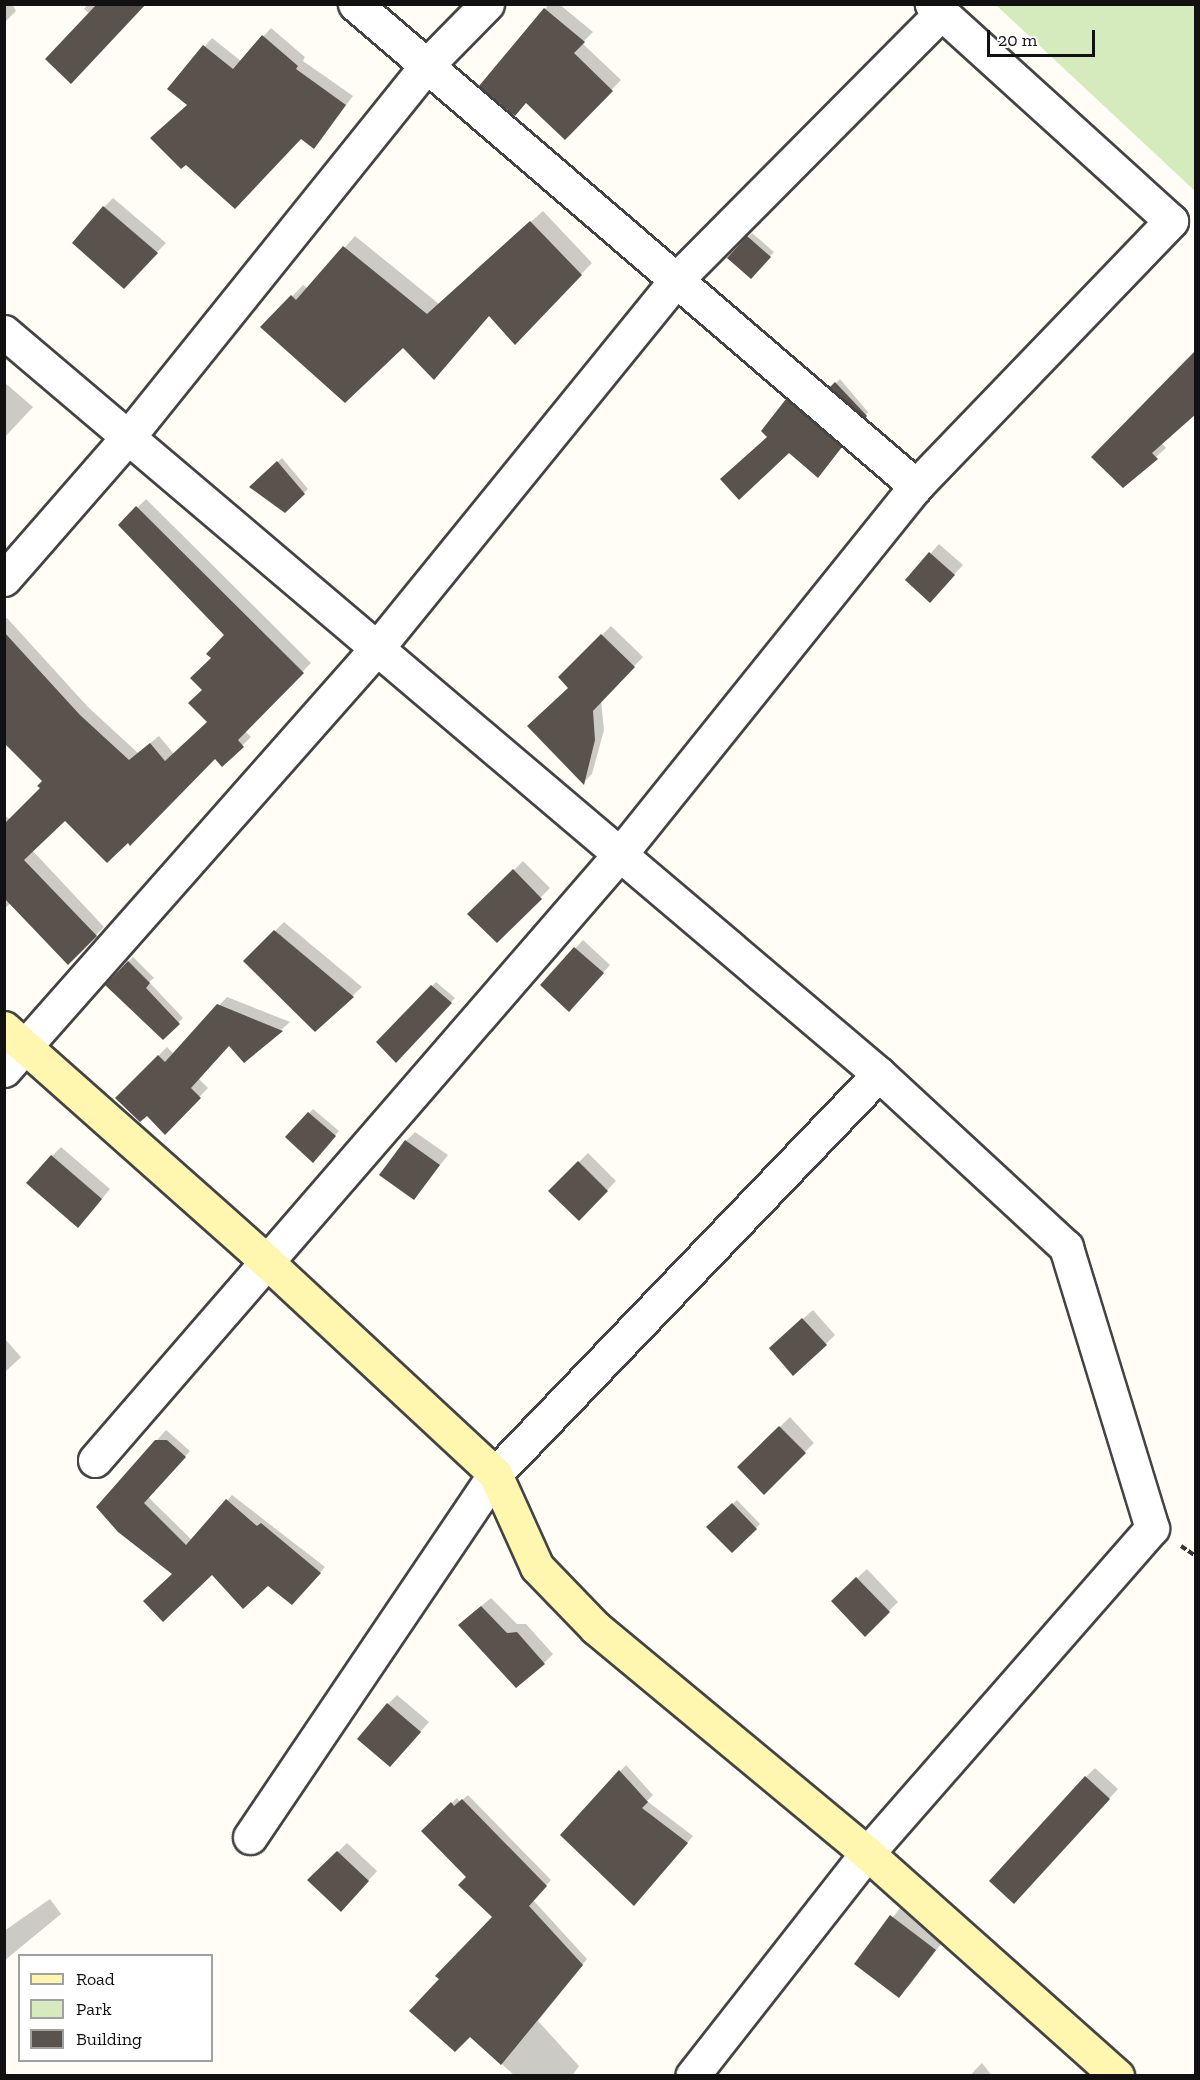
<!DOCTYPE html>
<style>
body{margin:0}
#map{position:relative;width:1200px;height:2080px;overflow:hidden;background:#fffdf5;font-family:"Zilla Slab",serif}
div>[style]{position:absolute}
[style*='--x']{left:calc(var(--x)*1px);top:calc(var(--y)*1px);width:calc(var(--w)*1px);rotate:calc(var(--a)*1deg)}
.green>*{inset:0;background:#d5ebbd}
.shadow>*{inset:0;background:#0003}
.building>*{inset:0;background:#5a524d}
.path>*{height:4px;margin-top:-2px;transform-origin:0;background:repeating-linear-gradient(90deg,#333 0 6px,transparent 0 9px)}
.roads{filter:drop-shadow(2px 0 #444) drop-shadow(-2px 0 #444) drop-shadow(0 2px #444) drop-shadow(0 -2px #444)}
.street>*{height:33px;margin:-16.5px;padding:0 16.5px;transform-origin:16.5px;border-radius:16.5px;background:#fff}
.secondary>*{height:33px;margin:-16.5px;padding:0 16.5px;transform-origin:16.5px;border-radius:16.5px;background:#fff6b0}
span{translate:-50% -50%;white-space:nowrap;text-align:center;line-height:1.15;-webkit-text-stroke:6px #fff;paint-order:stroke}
.frame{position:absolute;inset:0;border:6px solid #111;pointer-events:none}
.legend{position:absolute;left:18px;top:1954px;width:195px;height:108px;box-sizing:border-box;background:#fff;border:2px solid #a0a0a0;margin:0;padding:8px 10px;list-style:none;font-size:18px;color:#111}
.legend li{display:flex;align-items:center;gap:12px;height:30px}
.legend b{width:30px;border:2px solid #a0a0a0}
.scale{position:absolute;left:987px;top:30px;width:108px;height:27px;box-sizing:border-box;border:3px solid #111;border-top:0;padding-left:8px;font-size:18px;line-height:21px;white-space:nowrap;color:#111;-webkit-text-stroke:4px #fff;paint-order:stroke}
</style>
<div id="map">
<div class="green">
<div style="clip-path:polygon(996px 5px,1195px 5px,1195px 191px)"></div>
</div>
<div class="shadow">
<div style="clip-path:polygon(4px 4px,12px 4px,16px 11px,4px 23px)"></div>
<div style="clip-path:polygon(88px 4px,146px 4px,71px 82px,90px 14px,84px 9px)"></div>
<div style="clip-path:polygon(549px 4px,559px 4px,593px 32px,582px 43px,621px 80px,565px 138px,545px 9px)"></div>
<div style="clip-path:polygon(271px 28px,305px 57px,303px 61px,353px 96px,314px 147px,301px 137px,189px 104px,169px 88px,212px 38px,241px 61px)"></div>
<div style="clip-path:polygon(113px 198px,166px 243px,123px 287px,104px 207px)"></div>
<div style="clip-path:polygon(543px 211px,592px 263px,515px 342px,490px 315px,434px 378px,403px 346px,263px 327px,303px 285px,308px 289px,355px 236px,439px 304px)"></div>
<div style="clip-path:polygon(752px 233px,774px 252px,751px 277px,729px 257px)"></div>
<div style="clip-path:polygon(840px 379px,868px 412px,865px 416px,832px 387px)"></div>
<div style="clip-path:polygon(4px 382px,33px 407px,4px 438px)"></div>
<div style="clip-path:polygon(794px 394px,847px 440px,824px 470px,769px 436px)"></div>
<div style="clip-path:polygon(1161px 443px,1166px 448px,1123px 486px,1093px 457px)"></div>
<div style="clip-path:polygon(282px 458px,308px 489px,285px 511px,251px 487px)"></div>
<div style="clip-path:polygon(146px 499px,311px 663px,245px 731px,251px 737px,222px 765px,215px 757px,65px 819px,32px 850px,104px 927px,68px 963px,11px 903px,4px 909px,4px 815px,11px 820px,42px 788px,44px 781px,4px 677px,4px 620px,7px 618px,88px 707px,138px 753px,159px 736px,174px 754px,209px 722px,204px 690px,213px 658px,226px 635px,120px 525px)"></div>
<div style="clip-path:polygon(939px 544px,963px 565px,939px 591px,907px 580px)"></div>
<div style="clip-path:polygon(611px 626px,643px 657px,601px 700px,604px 730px,592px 774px,584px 782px,570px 687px,560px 677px)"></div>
<div style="clip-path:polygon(523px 861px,550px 888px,497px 941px,470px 914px)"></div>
<div style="clip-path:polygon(284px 922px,362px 987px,315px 1030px,245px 961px)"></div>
<div style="clip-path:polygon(583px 940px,610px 965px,577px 1002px,542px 985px)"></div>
<div style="clip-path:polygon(133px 957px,154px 978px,149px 982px,183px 1018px,163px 1038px,107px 984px)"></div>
<div style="clip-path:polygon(436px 982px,455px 998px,396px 1061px,378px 1042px)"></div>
<div style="clip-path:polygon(227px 997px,290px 1022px,245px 1061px,230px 1044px,199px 1079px,208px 1088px,165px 1132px,147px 1114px,117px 1098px,167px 1047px,174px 1054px)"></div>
<div style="clip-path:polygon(313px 1109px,339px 1131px,317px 1156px,287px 1136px)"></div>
<div style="clip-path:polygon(415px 1132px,448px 1155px,414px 1198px,406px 1141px)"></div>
<div style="clip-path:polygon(61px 1147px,110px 1189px,87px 1217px,52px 1156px)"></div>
<div style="clip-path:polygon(588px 1153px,616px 1181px,579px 1219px,550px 1191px)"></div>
<div style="clip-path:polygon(813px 1310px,835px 1335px,826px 1344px,780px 1339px)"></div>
<div style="clip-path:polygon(4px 1338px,21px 1357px,4px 1373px)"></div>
<div style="clip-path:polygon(790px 1417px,814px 1443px,764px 1492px,739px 1467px)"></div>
<div style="clip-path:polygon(166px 1430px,190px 1451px,148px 1497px,192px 1540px,232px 1495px,325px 1567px,297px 1598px,268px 1584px,213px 1573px,174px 1574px,98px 1507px)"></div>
<div style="clip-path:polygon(737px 1500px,760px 1524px,732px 1551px,709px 1527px)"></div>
<div style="clip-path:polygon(867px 1569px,898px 1602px,865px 1635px,842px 1592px)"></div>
<div style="clip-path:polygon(491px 1598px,517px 1624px,526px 1624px,553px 1654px,544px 1663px,469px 1616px)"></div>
<div style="clip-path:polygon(397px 1695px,429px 1722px,399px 1756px,388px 1704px)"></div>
<div style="clip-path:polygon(626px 1765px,653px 1795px,647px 1801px,693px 1836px,640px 1898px,562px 1835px)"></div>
<div style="clip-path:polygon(1095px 1768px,1118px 1789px,1023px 1893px,1086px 1777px)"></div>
<div style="clip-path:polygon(468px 1795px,551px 1880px,533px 1900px,587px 1959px,538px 2021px,579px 2066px,572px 2076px,515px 2076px,470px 2035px,441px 1979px,494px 1917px,468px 1877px,423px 1831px,457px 1798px,460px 1802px)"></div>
<div style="clip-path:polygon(347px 1843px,377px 1871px,350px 1901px,309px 1880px)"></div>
<div style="clip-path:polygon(50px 1899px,61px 1914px,4px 1961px,4px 1931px)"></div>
<div style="clip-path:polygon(901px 1907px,944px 1940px,908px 1987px,856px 1963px)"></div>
<div style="clip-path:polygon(982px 2063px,992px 2076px,970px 2076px,975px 2070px)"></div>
</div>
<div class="building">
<div style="clip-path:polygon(97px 4px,146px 4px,71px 84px,45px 59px)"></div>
<div style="clip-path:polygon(544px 8px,585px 42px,574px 53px,613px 91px,565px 140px,526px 103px,515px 116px,479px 86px)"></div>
<div style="clip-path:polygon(262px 35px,298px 66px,296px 69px,346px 105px,314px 149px,301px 139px,235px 209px,186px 165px,181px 169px,150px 138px,187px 105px,167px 89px,203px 45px,233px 69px)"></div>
<div style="clip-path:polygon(103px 206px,158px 253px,124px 289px,72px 243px)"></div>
<div style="clip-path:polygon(530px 221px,582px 275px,515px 345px,489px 316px,434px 380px,403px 348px,345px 403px,260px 327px,291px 295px,296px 300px,343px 246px,427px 314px)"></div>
<div style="clip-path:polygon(747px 236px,771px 257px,751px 279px,727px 258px)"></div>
<div style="clip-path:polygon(1196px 350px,1196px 414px,1152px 453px,1158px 459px,1123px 488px,1091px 457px)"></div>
<div style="clip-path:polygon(835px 382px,867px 416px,865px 418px,830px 387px)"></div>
<div style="clip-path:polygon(786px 399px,842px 447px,818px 478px,789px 453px,739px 500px,720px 479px,767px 437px,761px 431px)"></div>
<div style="clip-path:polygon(277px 461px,305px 494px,285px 513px,249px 487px)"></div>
<div style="clip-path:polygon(136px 506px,304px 673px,238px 740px,244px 747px,222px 767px,215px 759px,130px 846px,128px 843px,107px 863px,65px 821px,24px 860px,97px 936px,68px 965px,4px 898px,4px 824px,40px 788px,37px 786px,42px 781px,4px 743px,4px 632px,80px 715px,129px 760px,150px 743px,165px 761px,207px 722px,188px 703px,202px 690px,190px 678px,211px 658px,206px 654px,224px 635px,118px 525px)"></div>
<div style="clip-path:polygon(929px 552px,955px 575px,930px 603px,905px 580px)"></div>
<div style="clip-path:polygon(601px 634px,635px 667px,593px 711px,595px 740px,584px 785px,527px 726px,568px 688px,558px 677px)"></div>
<div style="clip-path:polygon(513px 869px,542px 899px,497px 943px,467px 914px)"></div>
<div style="clip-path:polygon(274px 930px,354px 997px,315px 1032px,243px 961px)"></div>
<div style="clip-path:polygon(574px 947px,604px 973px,569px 1012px,540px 985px)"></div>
<div style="clip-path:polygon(128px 961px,150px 983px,146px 988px,180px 1024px,163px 1040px,105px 985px)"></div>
<div style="clip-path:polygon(431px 985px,452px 1003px,396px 1063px,376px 1042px)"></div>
<div style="clip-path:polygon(217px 1004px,283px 1031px,244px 1063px,229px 1046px,191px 1088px,201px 1098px,165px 1135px,147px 1116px,140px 1122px,115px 1098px,158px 1055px,165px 1062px)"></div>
<div style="clip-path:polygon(308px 1112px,336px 1136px,313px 1163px,285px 1137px)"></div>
<div style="clip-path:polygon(405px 1140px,440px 1165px,414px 1200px,379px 1175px)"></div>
<div style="clip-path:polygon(51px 1155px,102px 1199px,78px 1228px,26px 1183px)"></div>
<div style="clip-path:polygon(578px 1161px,608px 1191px,579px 1221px,548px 1191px)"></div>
<div style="clip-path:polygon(802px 1318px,827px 1345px,793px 1376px,769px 1348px)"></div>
<div style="clip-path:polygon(779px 1426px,806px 1453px,764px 1495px,737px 1467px)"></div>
<div style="clip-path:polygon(155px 1440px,167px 1440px,186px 1457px,144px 1503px,186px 1545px,226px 1499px,257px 1526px,261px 1523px,321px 1573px,292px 1605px,268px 1586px,243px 1609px,212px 1575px,163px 1622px,143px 1601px,172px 1574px,118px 1532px,96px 1507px)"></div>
<div style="clip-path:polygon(732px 1503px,757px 1529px,732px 1553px,706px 1527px)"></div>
<div style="clip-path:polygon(856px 1577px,890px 1612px,865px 1637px,831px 1601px)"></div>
<div style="clip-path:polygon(481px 1606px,507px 1633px,517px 1632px,545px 1664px,516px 1688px,458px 1625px)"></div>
<div style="clip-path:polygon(387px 1703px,421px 1732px,390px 1767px,357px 1739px)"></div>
<div style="clip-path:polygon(619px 1770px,648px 1802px,642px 1808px,688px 1843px,634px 1906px,560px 1835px)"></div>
<div style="clip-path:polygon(1085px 1776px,1110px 1799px,1014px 1904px,989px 1881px)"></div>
<div style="clip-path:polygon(462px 1799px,547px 1886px,529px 1906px,583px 1965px,501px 2065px,470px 2037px,455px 2052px,409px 2011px,439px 1979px,435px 1976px,492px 1917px,458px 1885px,466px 1877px,421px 1831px,451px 1802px,454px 1806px)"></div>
<div style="clip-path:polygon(337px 1851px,369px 1881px,341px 1912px,307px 1880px)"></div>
<div style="clip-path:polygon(890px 1915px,936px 1950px,899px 1998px,854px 1964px)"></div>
</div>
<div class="path">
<div style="--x:1181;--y:1546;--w:18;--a:34"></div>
</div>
<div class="roads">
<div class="street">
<div style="--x:355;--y:4;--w:740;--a:40.67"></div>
<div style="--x:4;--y:332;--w:1147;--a:40.3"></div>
<div style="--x:879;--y:1074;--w:255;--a:42.8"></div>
<div style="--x:1066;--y:1247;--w:294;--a:73"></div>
<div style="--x:1152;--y:1528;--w:432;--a:131.2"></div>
<div style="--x:867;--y:1853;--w:283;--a:128.1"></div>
<div style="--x:4;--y:579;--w:189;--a:-48.9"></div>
<div style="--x:128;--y:437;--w:476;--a:-51.2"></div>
<div style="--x:426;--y:66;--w:87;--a:-45.5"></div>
<div style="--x:4;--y:1070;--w:563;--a:-48.53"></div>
<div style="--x:377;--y:648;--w:473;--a:-50.9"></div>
<div style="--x:675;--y:281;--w:378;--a:-45.2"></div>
<div style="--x:95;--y:1460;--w:802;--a:-49.1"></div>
<div style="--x:620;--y:854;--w:472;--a:-51.2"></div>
<div style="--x:916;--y:486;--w:368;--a:-46.1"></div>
<div style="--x:1171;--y:221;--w:323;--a:-137.8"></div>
<div style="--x:250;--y:1837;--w:438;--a:-56"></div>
<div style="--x:495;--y:1474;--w:554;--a:-46.17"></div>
</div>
<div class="secondary">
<div style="--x:4;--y:1028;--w:351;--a:41.6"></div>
<div style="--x:266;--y:1261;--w:313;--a:42.9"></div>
<div style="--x:495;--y:1474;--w:102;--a:65.7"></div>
<div style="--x:537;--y:1567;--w:85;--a:46"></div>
<div style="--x:596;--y:1628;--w:352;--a:39.7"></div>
<div style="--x:867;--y:1853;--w:335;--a:41.7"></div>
</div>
</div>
<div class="frame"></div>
<ul class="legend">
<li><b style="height:8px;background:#fff6b0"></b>Road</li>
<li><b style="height:16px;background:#d5ebbd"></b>Park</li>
<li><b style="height:16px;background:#5a524d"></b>Building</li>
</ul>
<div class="scale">20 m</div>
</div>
